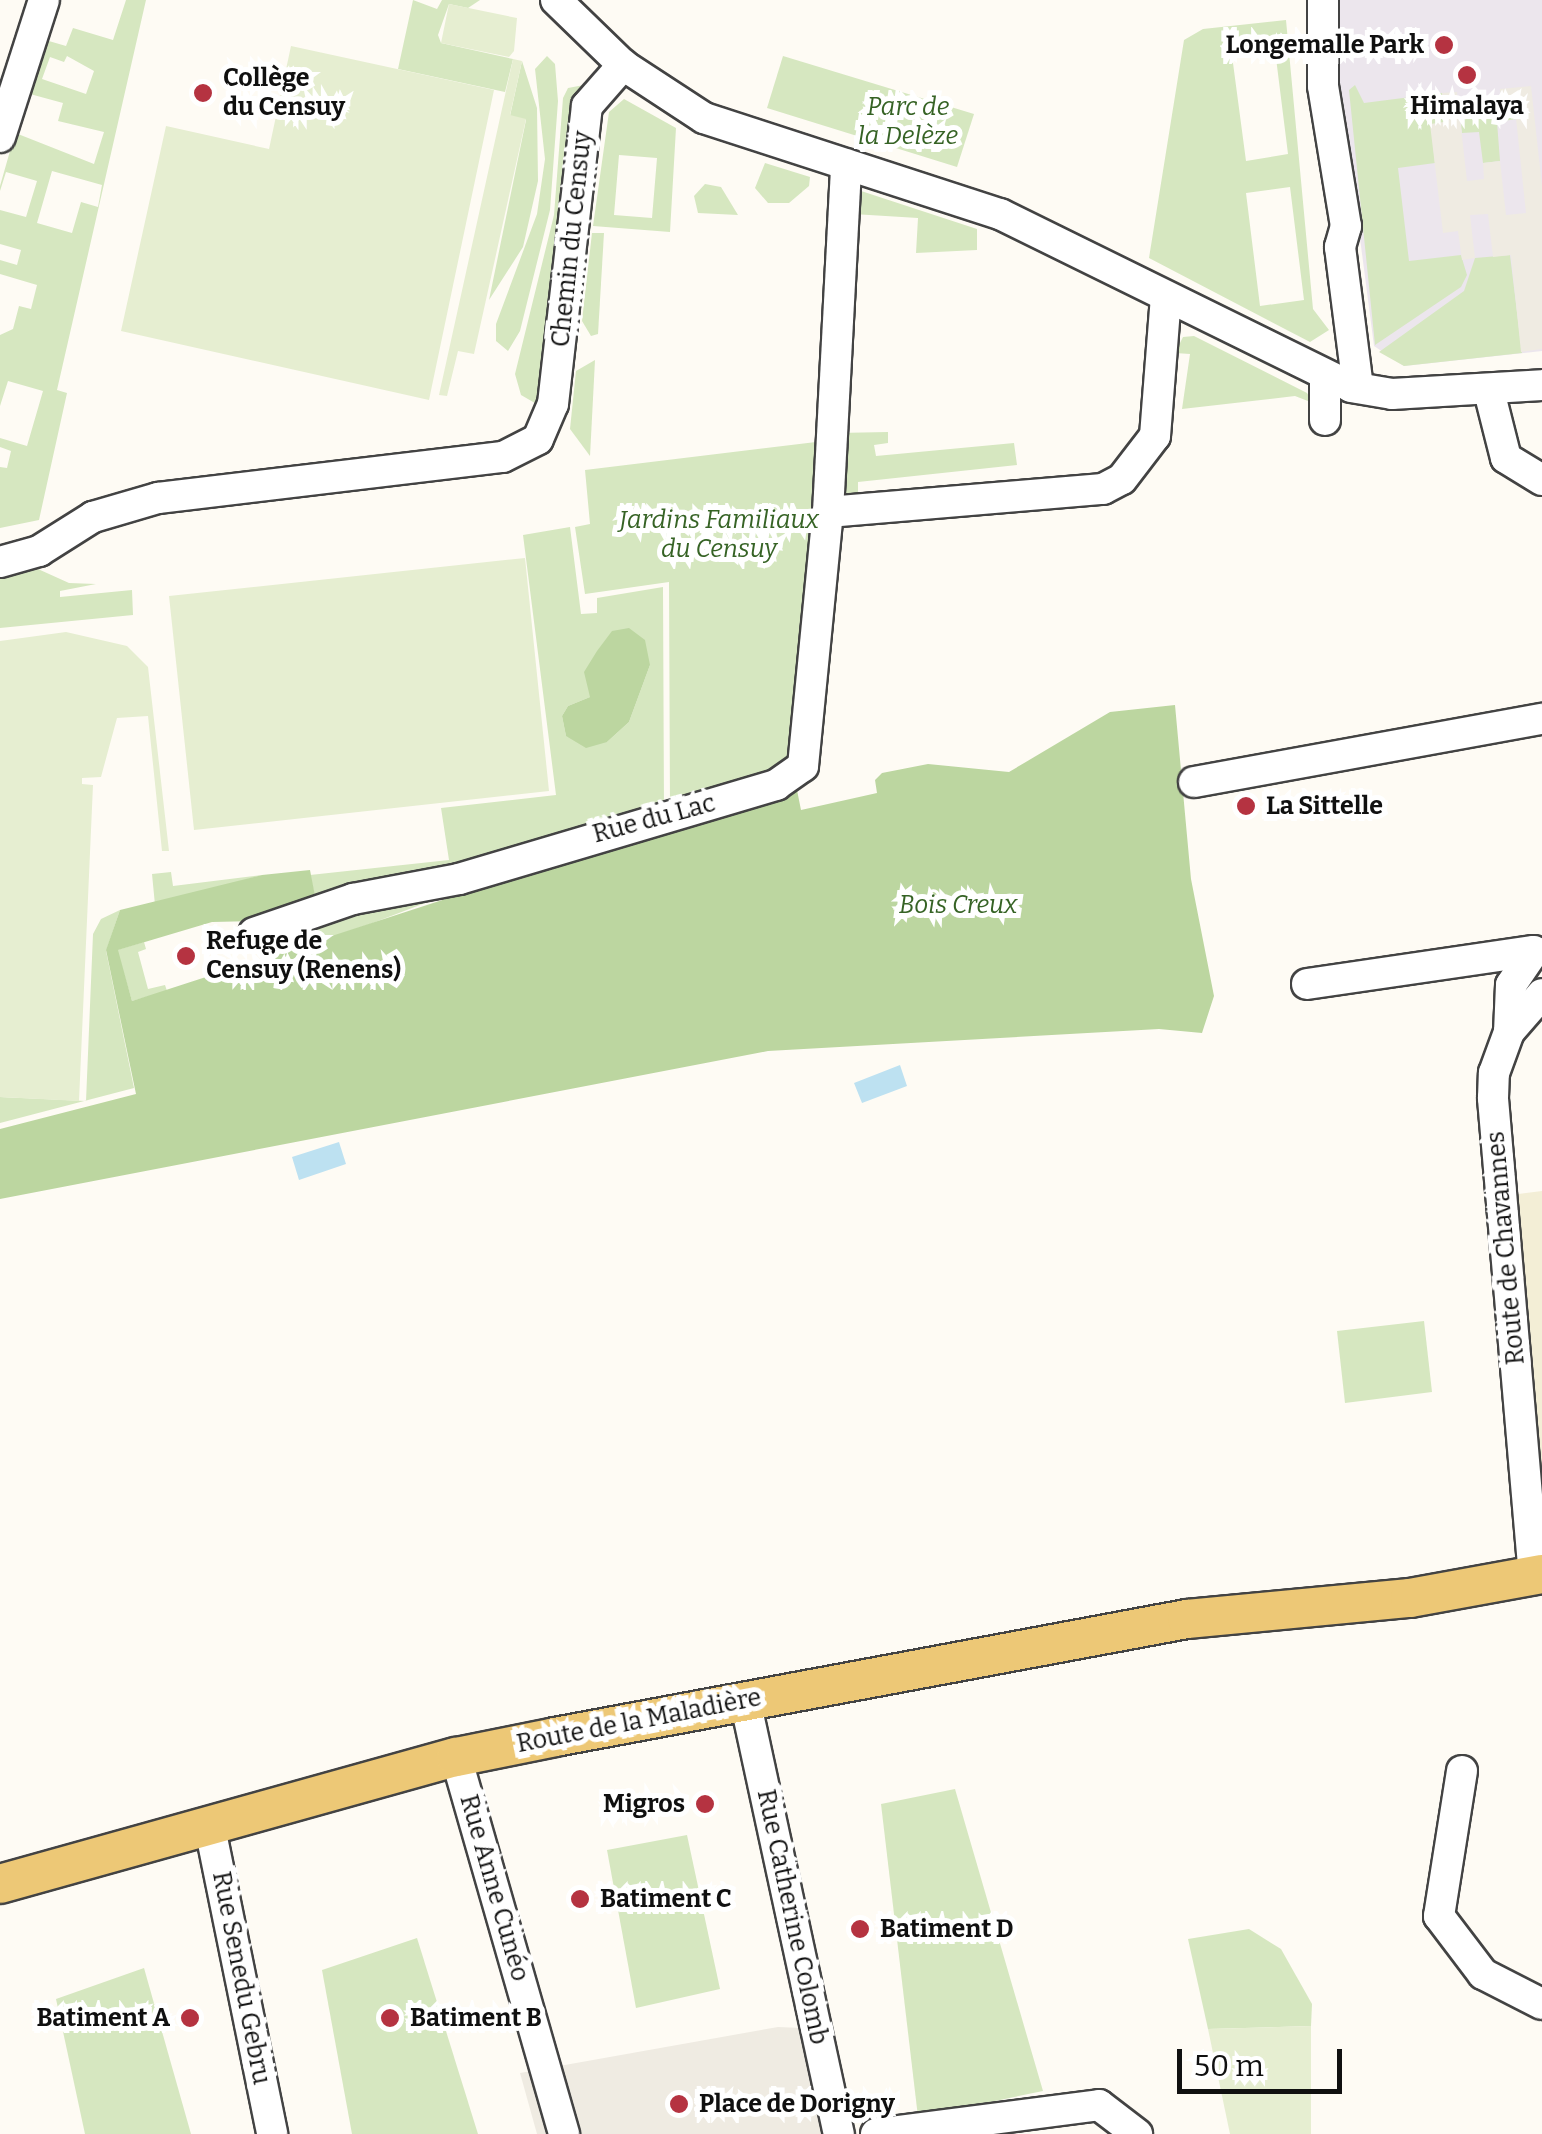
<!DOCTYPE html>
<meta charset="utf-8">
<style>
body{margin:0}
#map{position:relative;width:1542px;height:2134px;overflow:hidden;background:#fefbf4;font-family:Bitter,serif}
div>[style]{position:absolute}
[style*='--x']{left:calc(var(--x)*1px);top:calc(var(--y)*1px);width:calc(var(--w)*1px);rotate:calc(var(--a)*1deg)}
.industrial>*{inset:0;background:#ece6ed}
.farmland>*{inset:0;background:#f3eed6}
.green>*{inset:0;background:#d6e7c0}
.forest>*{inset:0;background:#bcd6a0}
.pitch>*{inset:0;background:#e6eed1}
.plaza>*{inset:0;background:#efebe2}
.water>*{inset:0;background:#bde1f1}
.roads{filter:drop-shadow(2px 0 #434343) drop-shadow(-2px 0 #434343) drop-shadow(0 2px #434343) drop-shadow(0 -2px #434343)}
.minor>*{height:30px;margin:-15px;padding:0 15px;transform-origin:15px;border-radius:15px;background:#fff}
.major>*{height:38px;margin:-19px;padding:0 19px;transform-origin:19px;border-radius:19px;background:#edc876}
.dots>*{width:28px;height:28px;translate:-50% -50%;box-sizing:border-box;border:5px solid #fff;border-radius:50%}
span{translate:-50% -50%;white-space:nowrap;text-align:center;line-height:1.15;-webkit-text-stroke:10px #fff;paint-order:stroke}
.poi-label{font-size:25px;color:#101010;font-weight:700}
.right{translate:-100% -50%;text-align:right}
.left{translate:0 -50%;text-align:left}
.park-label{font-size:25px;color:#366325;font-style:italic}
.street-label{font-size:25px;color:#101010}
.scale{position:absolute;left:1177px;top:2049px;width:165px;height:45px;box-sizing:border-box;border:5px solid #101010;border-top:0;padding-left:12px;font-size:30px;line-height:35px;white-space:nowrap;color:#101010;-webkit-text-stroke:8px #fff;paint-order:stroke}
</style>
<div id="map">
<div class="industrial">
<div style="clip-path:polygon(1329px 0,1542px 0,1542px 351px,1404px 366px,1374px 346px)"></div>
</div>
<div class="farmland">
<div style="clip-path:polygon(1542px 1191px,1542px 1536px,1511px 1195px)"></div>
</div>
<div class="green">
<div style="clip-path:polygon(evenodd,126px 0,146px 0,57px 390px,67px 393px,39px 520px,0 528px,0 467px,7px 468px,11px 451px,0 447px,0 438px,27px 446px,43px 391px,8px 381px,0 406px,0 335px,13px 329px,19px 306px,31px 309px,37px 285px,0 274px,0 260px,17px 265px,21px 250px,0 244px,0 210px,26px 217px,37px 181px,6px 172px,0 191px,0 186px,42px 39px,66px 46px,73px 28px,113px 40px,126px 0,67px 56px,94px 71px,86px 94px,42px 79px,50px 57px,64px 62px,67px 56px,126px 0,30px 94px,63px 103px,58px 121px,104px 132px,94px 164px,18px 134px,30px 94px,126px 0,52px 171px,102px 185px,98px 207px,81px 202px,72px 233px,37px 223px,52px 171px)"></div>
<div style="clip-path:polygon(413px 0,437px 9px,442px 0,480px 0,468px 8px,449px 4px,438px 35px,441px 43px,513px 59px,505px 92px,398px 69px)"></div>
<div style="clip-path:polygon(evenodd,1286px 20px,1313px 309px,1329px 330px,1310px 342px,1149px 258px,1184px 40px,1203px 29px,1286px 20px,1274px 42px,1288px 154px,1246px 161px,1231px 48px,1274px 42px,1286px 20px,1290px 187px,1304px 300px,1260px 306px,1246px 193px,1290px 187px)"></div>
<div style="clip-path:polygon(547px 56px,555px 64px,558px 101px,550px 210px,520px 331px,508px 351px,496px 341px,496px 324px,537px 214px,545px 159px,535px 69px)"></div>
<div style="clip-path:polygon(783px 56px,974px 114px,957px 167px,767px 108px)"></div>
<div style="clip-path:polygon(522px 61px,537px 108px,538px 181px,523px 247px,489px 300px,526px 120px,510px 116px)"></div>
<div style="clip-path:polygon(584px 85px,578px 97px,540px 406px,521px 395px,515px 374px,554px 215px,563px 98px,568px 88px)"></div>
<div style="clip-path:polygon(1355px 85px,1364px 103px,1442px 93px,1445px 122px,1431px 125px,1435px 163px,1398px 168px,1409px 261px,1461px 255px,1467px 275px,1461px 287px,1375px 345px,1349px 90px)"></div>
<div style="clip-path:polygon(1514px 98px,1516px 119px,1497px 122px,1500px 161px,1483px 163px,1479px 132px,1462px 133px,1459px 104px)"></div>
<div style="clip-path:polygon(evenodd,624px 99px,676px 128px,670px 232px,593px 226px,609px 112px,624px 99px,619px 155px,657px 158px,652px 218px,614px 215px,619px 155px)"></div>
<div style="clip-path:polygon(765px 163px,810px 177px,809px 186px,789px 203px,768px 203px,755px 188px)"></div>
<div style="clip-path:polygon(705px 184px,721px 187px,738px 215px,698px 213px,694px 196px)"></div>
<div style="clip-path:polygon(855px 189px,977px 229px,977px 250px,916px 253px,918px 218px,853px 214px)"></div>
<div style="clip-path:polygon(592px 233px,604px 233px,598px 334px,591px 336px,582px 321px)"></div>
<div style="clip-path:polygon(1510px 255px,1522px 353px,1404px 366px,1379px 352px,1464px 291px,1475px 258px)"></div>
<div style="clip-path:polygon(1194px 336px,1307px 393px,1313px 403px,1295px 396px,1182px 409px,1190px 354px,1175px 353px,1183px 337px)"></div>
<div style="clip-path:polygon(595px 360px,590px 456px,570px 429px,576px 371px)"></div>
<div style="clip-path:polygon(888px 432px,888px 443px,874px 445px,876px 456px,1014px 443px,1017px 465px,858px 482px,858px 497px,841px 491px,837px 433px)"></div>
<div style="clip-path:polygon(816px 442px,798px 765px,670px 809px,669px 582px,585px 594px,575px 527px,590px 524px,585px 470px)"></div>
<div style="clip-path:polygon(evenodd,570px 527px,581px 614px,597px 613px,597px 598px,663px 587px,664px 810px,457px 874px,316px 901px,310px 875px,449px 860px,441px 808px,556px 795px,523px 535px,570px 527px,650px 665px,629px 722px,607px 742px,566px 736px,562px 716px,568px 706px,590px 697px,591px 687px,650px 665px)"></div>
<div style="clip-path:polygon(38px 569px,69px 583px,96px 584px,60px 591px,60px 597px,132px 590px,133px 615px,0 628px,0 576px)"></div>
<div style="clip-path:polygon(171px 872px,173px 886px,262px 875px,155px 905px,152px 874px)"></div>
<div style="clip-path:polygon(441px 897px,370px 924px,281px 954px,277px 936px,284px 928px)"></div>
<div style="clip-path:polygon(120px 910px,106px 951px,134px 1088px,0 1123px,0 1097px,86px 1101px,93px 934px,101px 919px)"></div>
<div style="clip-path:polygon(144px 942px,146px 949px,138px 952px,148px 989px,165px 985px,167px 991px,132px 1001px,117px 950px)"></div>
<div style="clip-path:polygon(1424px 1321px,1432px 1392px,1345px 1403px,1337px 1331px)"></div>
<div style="clip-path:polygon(955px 1789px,1043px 2091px,918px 2117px,881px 1804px)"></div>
<div style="clip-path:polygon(687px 1835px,720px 1989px,636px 2008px,607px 1850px)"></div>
<div style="clip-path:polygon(1249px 1929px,1281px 1949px,1312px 2004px,1311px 2026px,1208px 2029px,1188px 1939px)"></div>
<div style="clip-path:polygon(417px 1938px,478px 2134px,352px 2134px,322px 1970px)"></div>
<div style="clip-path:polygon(144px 1968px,191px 2134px,85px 2134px,56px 1999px)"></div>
</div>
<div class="forest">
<div style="clip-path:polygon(629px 628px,645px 640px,650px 665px,629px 722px,607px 742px,586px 748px,566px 736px,562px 716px,568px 706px,590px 697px,584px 672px,597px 651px,612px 631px)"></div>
<div style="clip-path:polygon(1175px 705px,1191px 879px,1214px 996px,1202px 1033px,1159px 1029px,768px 1051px,0 1199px,0 1129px,136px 1094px,106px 950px,120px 910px,262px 875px,310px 870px,316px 901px,256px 921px,212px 922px,118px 950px,132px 1001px,796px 785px,801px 810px,877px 793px,875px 780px,882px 773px,928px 764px,1009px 772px,1110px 712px)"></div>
</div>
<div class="pitch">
<div style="clip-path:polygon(449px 4px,517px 18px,514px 51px,509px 57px,441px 43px)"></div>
<div style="clip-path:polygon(291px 46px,494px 90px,429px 400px,121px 331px,166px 126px,269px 149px)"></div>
<div style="clip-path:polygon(513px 59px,522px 61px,510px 115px,526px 119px,474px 354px,458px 351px,447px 396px,439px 395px)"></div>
<div style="clip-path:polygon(525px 558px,549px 791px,194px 830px,169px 596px)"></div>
<div style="clip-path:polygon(66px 632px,127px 646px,148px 667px,169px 851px,162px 851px,148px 716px,117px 718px,101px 777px,82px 778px,82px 784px,93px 785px,79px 1101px,0 1097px,0 641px)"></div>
<div style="clip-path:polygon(1311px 2026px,1311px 2134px,1230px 2134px,1208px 2029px)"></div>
</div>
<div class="plaza">
<div style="clip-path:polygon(1531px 86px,1542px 186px,1542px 349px,1521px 352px,1511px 255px,1493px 257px,1488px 214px,1470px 215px,1475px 258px,1462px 260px,1458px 231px,1443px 233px,1430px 124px,1445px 122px,1442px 93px,1457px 92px,1467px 181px,1484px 179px,1483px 163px,1500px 161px,1506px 215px,1526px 213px,1514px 99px,1501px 99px,1500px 89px)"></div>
<div style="clip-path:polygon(778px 2027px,802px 2028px,835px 2134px,537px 2134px,520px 2073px)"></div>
</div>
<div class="water">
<div style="clip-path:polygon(900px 1065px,907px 1086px,862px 1103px,854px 1083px)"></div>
<div style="clip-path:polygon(339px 1142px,346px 1164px,299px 1180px,292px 1157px)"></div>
</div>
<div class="roads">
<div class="minor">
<div style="--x:556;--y:0;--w:93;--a:44.1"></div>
<div style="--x:623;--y:65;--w:97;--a:33.2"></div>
<div style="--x:704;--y:118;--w:311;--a:18"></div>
<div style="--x:1000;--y:214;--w:391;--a:26.2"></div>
<div style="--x:1351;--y:387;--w:42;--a:9.7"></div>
<div style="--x:1392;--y:394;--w:150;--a:-3.4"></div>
<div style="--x:1323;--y:0;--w:86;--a:90"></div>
<div style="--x:1323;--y:86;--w:142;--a:80.7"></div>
<div style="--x:1346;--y:226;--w:22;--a:106"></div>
<div style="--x:1340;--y:247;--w:142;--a:82.7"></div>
<div style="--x:0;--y:137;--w:144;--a:-72.2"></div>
<div style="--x:1489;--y:391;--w:69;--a:75.8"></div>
<div style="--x:1506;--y:458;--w:42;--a:31.4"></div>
<div style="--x:1325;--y:420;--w:45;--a:-90"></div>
<div style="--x:828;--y:512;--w:276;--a:-4.8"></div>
<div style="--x:1103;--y:489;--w:21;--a:-28"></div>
<div style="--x:1122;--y:479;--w:54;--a:-52.5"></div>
<div style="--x:1155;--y:436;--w:140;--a:-85.5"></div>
<div style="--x:0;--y:562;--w:41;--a:-15.8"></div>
<div style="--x:39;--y:551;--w:64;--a:-32.2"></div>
<div style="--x:93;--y:517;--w:68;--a:-16.3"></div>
<div style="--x:158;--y:498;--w:347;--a:-6.8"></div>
<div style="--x:503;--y:457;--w:39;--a:-27"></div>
<div style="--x:538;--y:439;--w:38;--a:-67"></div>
<div style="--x:553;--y:404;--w:300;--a:-83.5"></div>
<div style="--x:587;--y:106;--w:55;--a:-48.7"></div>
<div style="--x:1194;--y:782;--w:354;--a:-10.3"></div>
<div style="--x:254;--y:933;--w:105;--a:-19"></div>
<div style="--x:353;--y:899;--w:108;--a:-10.7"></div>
<div style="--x:459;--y:879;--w:331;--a:-16.5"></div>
<div style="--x:776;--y:785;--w:33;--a:-35"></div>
<div style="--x:803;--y:766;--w:255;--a:-84.4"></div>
<div style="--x:828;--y:512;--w:348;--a:-87"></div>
<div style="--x:1307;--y:984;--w:229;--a:-8.3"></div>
<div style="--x:1534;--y:951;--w:41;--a:124.1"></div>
<div style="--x:1511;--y:985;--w:47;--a:92.4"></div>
<div style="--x:1534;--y:1577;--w:481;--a:-94.9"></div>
<div style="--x:1493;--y:1098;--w:25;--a:-88"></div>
<div style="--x:1494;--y:1073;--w:44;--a:-69.9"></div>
<div style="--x:1509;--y:1032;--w:50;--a:-49"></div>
<div style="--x:745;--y:1700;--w:444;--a:77.8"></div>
<div style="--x:456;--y:1757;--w:392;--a:74"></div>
<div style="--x:1462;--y:1771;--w:147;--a:99"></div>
<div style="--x:1439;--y:1916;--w:73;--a:52.8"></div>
<div style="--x:1483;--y:1974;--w:66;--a:27"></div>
<div style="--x:209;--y:1823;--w:317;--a:78.5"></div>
<div style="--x:876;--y:2134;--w:225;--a:-7.4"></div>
<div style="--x:1099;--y:2105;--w:48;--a:37.3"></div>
</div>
<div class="major">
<div style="--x:0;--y:1884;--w:473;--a:-15.6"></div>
<div style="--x:456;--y:1757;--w:101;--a:-11.4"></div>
<div style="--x:555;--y:1737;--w:643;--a:-10.58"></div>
<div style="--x:1187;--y:1619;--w:224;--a:-5.4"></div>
<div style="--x:1410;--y:1598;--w:134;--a:-10.3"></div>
</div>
</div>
<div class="dots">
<div style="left:1444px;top:45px;background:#b53341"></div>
<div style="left:1467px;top:75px;background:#b53341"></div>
<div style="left:203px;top:93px;background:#b53341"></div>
<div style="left:1246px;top:806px;background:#b53341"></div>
<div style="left:186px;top:956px;background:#b53341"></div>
<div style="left:705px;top:1804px;background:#b53341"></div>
<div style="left:580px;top:1899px;background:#b53341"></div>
<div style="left:860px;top:1929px;background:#b53341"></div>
<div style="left:190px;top:2018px;background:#b53341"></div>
<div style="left:390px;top:2018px;background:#b53341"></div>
<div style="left:679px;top:2104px;background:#b53341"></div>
</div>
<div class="poi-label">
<span class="right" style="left:1424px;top:45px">Longemalle Park</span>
<span class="left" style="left:223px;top:93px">Collège<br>du Censuy</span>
<span style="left:1467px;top:106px">Himalaya</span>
<span class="left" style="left:1266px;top:806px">La Sittelle</span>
<span class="left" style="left:206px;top:956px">Refuge de<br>Censuy (Renens)</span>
<span class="right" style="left:685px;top:1804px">Migros</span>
<span class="left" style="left:600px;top:1899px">Batiment C</span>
<span class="left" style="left:880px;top:1929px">Batiment D</span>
<span class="right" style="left:170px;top:2018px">Batiment A</span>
<span class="left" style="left:410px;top:2018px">Batiment B</span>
<span class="left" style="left:699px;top:2104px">Place de Dorigny</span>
</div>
<div class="park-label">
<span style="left:908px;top:122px">Parc de<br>la Delèze</span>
<span style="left:719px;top:535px">Jardins Familiaux<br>du Censuy</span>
<span style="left:958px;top:905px">Bois Creux</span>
</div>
<div class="street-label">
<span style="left:572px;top:239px;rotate:-84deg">Chemin du Censuy</span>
<span style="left:654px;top:819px;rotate:-15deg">Rue du Lac</span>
<span style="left:1506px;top:1248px;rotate:-95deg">Route de Chavannes</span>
<span style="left:639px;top:1721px;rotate:-11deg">Route de la Maladière</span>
<span style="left:494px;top:1888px;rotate:74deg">Rue Anne Cunéo</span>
<span style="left:792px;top:1917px;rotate:78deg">Rue Catherine Colomb</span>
<span style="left:241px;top:1978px;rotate:79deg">Rue Senedu Gebru</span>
</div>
<div class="scale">50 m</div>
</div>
